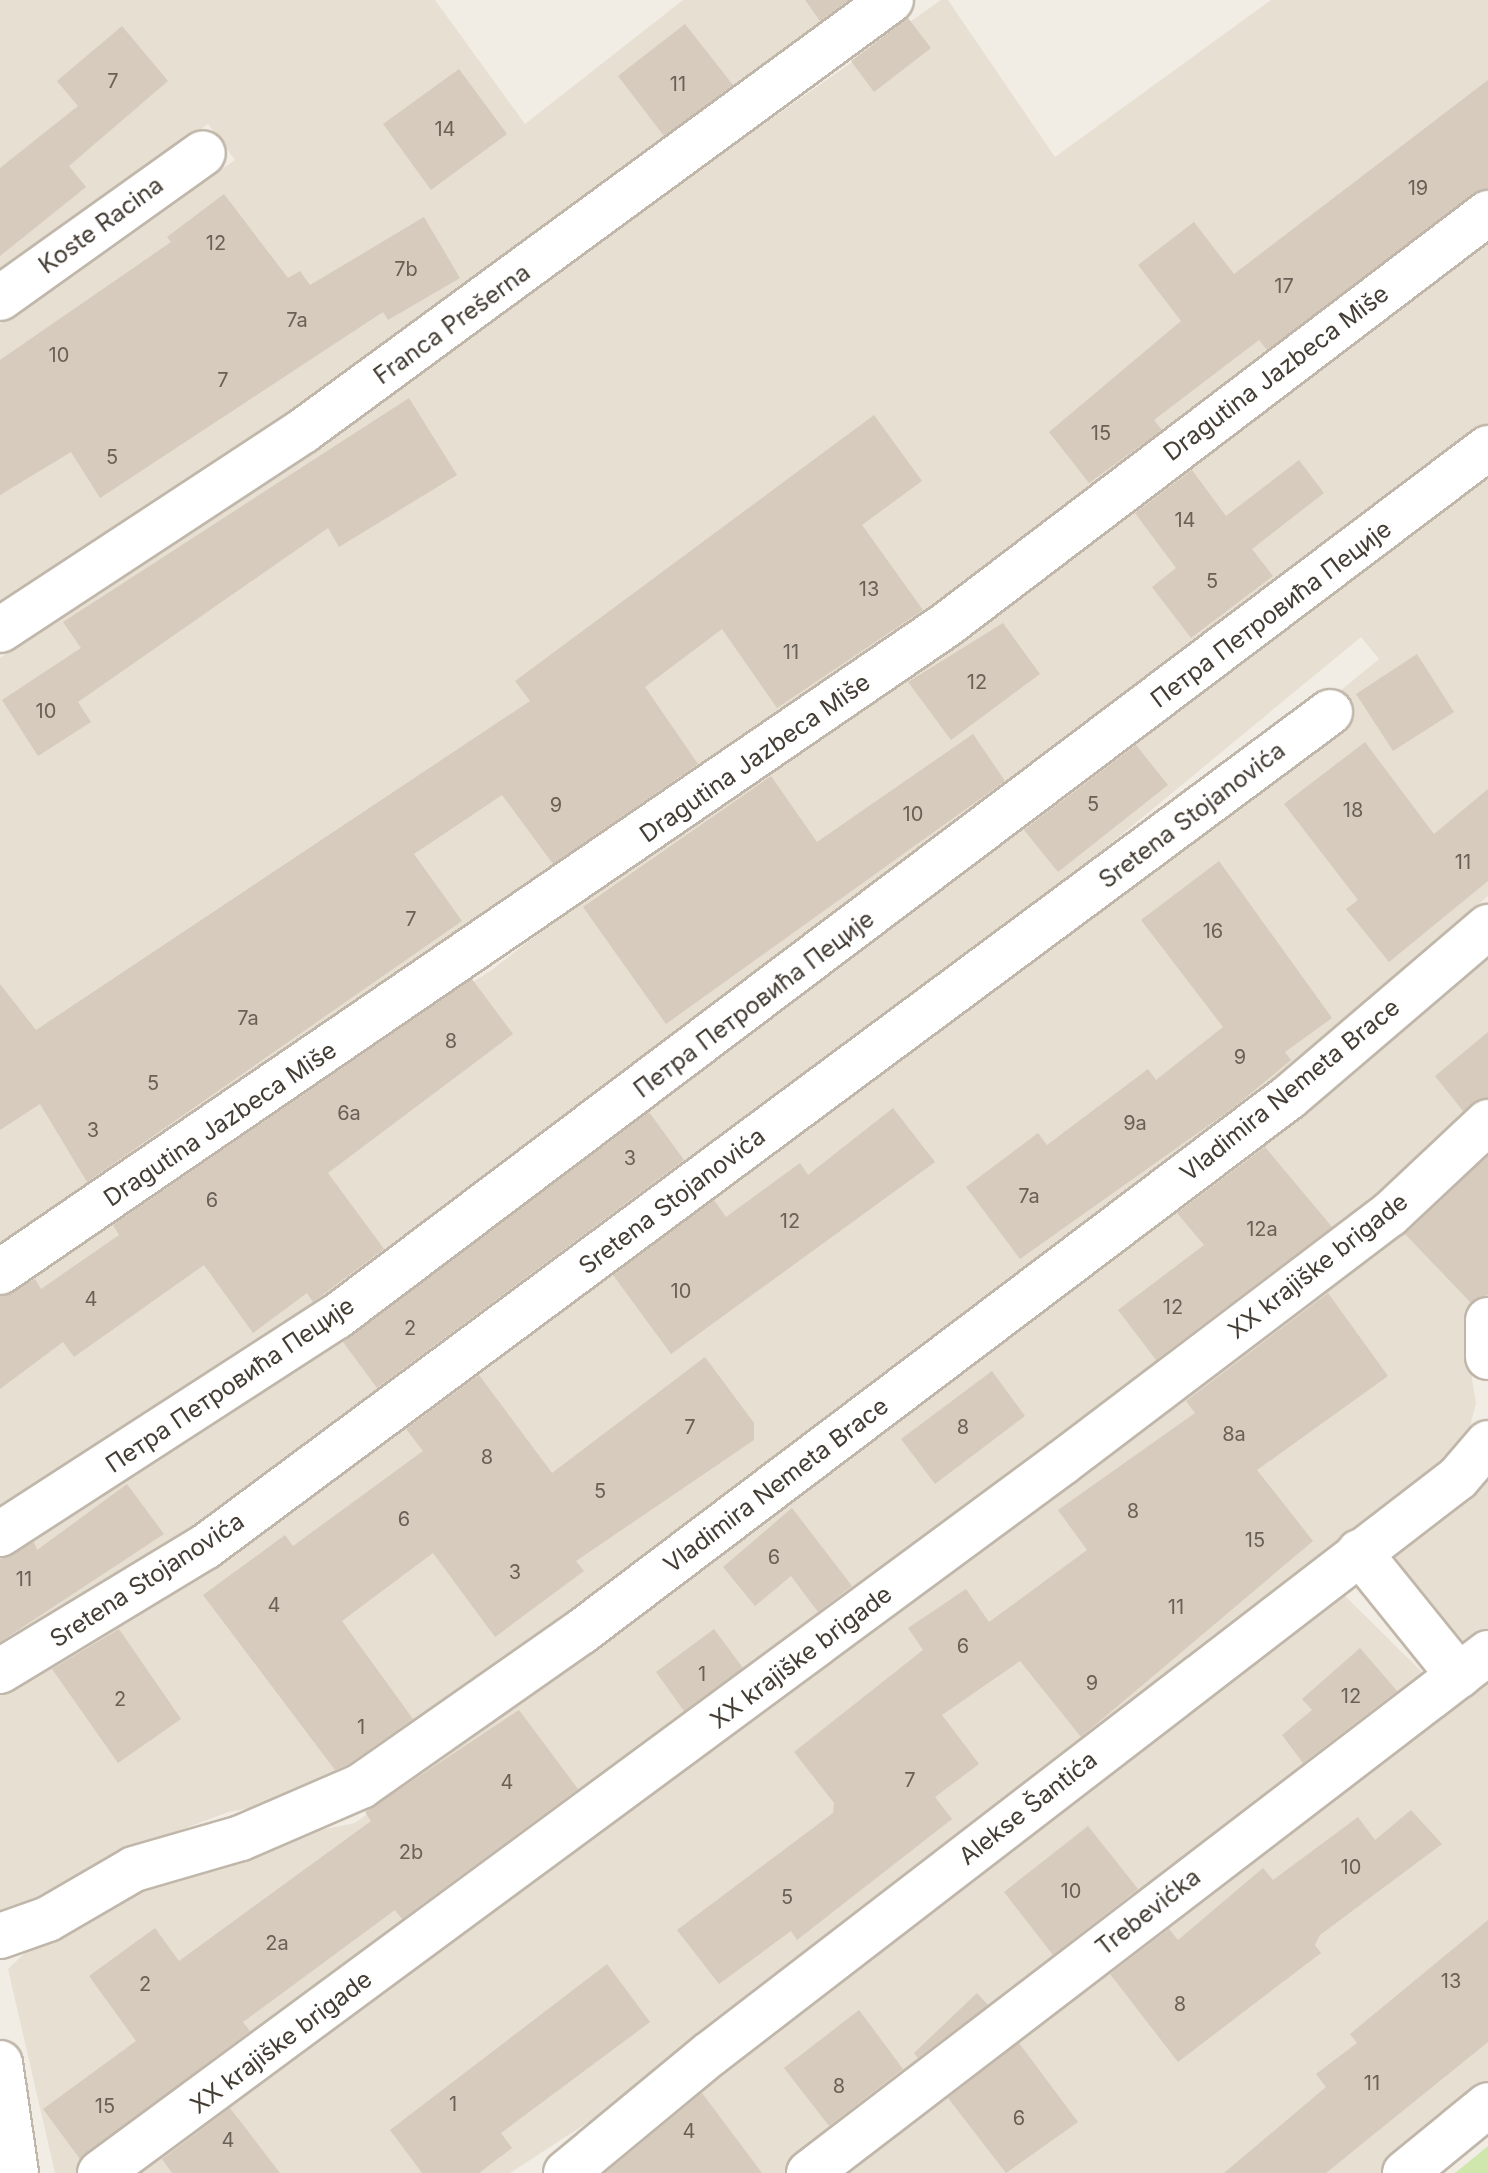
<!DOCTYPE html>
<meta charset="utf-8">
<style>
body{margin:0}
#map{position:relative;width:1488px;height:2173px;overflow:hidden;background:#f2ede4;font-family:Inter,sans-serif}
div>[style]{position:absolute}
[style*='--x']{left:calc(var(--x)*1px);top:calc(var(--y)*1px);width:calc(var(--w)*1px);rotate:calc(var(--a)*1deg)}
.residential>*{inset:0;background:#e6dfd2}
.green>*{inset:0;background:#cfe7ac}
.building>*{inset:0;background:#d7cbbd}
.roads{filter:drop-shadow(2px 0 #c0b7aa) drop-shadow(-2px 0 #c0b7aa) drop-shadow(0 2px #c0b7aa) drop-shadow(0 -2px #c0b7aa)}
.street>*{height:44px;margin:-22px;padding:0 22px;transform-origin:22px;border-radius:22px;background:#fff}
span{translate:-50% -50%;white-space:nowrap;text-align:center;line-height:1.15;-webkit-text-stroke:6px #fff;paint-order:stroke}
.number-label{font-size:20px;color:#696056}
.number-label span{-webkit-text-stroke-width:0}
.street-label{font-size:24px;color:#443d34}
</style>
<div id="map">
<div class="residential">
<div style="clip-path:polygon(0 0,435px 0,525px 124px,683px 0,875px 0,0 626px,0 324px,235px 160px,208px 124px,0 272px)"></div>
<div style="clip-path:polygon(941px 0,948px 0,1055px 157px,1271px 0,1488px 0,1488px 203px,1211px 417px,0 1253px,0 658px)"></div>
<div style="clip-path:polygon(1488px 237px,1488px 896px,1284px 1074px,336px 1793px,228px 1812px,128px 1850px,22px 1916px,0 1915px,0 1695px,935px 1024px,1379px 659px,1361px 637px,1040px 902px,448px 1359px,0 1667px,0 1539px,651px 1085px,634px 1062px,193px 1398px,0 1519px,0 1296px,235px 1130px,492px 970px,596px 888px,963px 640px)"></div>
<div style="clip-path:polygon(1488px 942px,1488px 1106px,1351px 1229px,86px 2173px,55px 2173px,8px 1969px,30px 1948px,125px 1888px,232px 1848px,355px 1823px,830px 1472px,1305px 1098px)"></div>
<div style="clip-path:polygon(1488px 1146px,1488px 1301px,1466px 1343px,1476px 1403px,1465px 1446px,613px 2106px,510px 2173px,127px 2173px)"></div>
<div style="clip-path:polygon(1488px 1467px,1488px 1630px,1453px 1657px,1368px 1567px)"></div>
<div style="clip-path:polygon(1340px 1591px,1429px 1679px,797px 2173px,587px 2173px)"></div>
<div style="clip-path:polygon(1488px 1661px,1488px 2087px,1385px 2173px,830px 2173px)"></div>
</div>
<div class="green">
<div style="clip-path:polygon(1488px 2146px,1488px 2173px,1455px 2173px)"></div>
</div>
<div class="building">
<div style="clip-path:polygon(805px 0,849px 0,820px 21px)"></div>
<div style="clip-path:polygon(908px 18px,931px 48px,874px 92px,851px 61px)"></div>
<div style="clip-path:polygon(685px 24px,733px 85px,664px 136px,618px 76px)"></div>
<div style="clip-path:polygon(122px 26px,168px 81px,69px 166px,86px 187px,0 256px,0 168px,78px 106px,57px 81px)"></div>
<div style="clip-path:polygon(459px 69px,507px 134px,431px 190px,383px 124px)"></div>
<div style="clip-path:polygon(1488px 80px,1488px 189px,1267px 350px,1259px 340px,1154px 420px,1162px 430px,1089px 483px,1049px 432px,1181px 321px,1138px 265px,1194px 222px,1234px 274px)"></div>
<div style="clip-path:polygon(224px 194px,288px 278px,300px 271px,310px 285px,424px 217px,460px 278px,388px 320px,383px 312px,100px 498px,71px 452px,0 495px,0 360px,171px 242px,167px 237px)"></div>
<div style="clip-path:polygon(409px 398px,457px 475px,339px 547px,328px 528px,78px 702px,91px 722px,38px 756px,2px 700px,81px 648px,63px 622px)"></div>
<div style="clip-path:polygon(874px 415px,922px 481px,862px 525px,923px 610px,777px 708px,722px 629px,645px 687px,698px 764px,553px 864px,502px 795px,414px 854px,462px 921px,87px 1182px,40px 1104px,0 1130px,0 984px,36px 1030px,530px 701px,515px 681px)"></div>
<div style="clip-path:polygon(1299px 460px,1324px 493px,1252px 549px,1273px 576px,1191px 638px,1152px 587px,1176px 568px,1135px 513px,1192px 470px,1226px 516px)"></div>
<div style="clip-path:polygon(1003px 623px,1040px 674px,951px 740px,908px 682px)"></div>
<div style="clip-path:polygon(1417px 654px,1454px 712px,1393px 751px,1356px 694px)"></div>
<div style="clip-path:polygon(973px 734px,1005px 781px,666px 1024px,583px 907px,771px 776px,817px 842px)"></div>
<div style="clip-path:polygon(1365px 742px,1434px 834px,1488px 789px,1488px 881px,1389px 962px,1346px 909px,1358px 900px,1284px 804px)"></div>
<div style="clip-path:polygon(1136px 745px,1168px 785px,1058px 872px,1024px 830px)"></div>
<div style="clip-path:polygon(1219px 861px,1332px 1018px,1285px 1052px,1291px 1060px,1233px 1108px,1020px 1259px,966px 1187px,1038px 1133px,1047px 1145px,1148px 1069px,1156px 1080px,1223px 1027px,1141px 920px)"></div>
<div style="clip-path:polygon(472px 979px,513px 1034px,328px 1173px,384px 1249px,313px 1302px,307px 1293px,253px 1333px,204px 1265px,74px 1357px,63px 1342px,0 1389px,0 1297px,35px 1279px,41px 1289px,119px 1235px,113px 1225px)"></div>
<div style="clip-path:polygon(1488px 1032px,1488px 1098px,1463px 1111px,1435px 1076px)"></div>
<div style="clip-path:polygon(893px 1108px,935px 1162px,671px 1354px,613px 1275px,714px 1200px,726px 1217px,800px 1163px,808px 1175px)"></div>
<div style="clip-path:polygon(649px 1112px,684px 1160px,377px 1388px,343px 1342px)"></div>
<div style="clip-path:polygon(1265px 1147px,1332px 1227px,1156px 1360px,1118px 1310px,1204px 1245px,1177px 1213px)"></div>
<div style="clip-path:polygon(1488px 1156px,1488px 1295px,1471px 1303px,1405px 1234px)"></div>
<div style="clip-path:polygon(1328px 1293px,1388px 1376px,1257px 1470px,1313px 1541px,1081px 1737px,1020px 1661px,942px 1715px,979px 1764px,935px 1797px,952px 1819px,797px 1940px,791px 1931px,719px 1984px,677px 1930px,833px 1813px,834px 1803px,794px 1752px,923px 1650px,908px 1628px,966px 1589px,989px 1622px,1087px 1550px,1058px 1510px,1195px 1413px,1186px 1401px)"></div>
<div style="clip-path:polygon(705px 1357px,754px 1423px,754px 1440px,576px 1561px,584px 1571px,495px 1637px,433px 1553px,342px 1621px,413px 1719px,349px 1764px,335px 1770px,203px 1595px,285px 1535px,293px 1546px,423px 1451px,406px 1429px,479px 1375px,552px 1473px)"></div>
<div style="clip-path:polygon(992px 1371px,1025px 1416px,935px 1484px,901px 1439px)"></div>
<div style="clip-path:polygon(127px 1484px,164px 1534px,0 1642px,0 1559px,34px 1542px,37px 1550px)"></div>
<div style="clip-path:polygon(792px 1508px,852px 1586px,818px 1612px,791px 1576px,755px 1606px,723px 1567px)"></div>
<div style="clip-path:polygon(119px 1629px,181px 1719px,118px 1763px,52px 1669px)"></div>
<div style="clip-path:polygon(714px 1629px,743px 1668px,684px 1711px,656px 1672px)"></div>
<div style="clip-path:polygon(1360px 1648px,1397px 1691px,1303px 1763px,1282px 1735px,1312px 1710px,1302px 1699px)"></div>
<div style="clip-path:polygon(519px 1710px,578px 1789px,402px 1919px,395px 1910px,243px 2022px,250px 2031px,80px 2159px,43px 2109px,136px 2041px,89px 1976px,155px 1928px,179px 1961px,371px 1821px,365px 1812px)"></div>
<div style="clip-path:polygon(1411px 1810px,1442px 1844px,1320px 1935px,1315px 1945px,1321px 1953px,1178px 2062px,1110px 1974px,1169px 1929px,1178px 1940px,1263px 1868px,1273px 1880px,1358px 1817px,1375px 1840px)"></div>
<div style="clip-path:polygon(1088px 1826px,1138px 1889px,1053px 1955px,1004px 1892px)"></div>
<div style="clip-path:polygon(1488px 1920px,1488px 2042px,1326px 2173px,1224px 2173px,1326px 2087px,1316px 2074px,1357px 2043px,1350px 2034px)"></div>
<div style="clip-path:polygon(607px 1964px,650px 2022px,501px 2133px,512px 2148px,479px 2173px,422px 2173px,390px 2130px)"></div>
<div style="clip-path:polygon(977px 1993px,988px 2005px,918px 2058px,914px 2053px)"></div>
<div style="clip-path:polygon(859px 2010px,903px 2069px,829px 2126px,784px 2068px)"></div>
<div style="clip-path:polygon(1019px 2043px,1078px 2122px,1006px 2173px,948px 2098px)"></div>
<div style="clip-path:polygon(702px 2093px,762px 2173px,605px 2173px)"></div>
<div style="clip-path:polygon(230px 2108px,280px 2173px,172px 2173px,162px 2159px)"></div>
</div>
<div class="roads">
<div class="street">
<div style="--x:0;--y:298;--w:249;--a:-35.5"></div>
<div style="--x:0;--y:630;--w:363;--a:-33.3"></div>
<div style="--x:303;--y:431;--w:729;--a:-36.24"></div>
<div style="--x:0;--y:1272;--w:1146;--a:-34.37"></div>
<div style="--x:946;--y:625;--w:681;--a:-37.24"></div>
<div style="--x:1488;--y:1320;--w:37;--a:90"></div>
<div style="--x:0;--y:1534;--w:400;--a:-32.9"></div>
<div style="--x:336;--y:1317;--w:1443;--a:-37.03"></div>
<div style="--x:1359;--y:1552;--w:159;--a:51.1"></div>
<div style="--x:0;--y:1671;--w:240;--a:-31.2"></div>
<div style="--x:205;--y:1547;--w:1401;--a:-36.58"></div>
<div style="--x:0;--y:1936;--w:51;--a:-19.5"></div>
<div style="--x:48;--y:1919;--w:99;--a:-30.2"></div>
<div style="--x:134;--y:1869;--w:111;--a:-16.2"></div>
<div style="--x:241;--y:1838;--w:131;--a:-23.4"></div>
<div style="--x:361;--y:1786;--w:269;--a:-35"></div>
<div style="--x:581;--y:1632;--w:887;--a:-37.08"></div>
<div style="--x:1289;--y:1097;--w:262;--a:-40.5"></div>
<div style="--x:0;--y:2063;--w:111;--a:81.7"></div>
<div style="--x:100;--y:2173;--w:1197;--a:-36.44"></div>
<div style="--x:1063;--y:1462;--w:409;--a:-37.2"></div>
<div style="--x:1389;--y:1215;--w:136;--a:-43.2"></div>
<div style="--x:566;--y:2173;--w:187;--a:-39.6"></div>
<div style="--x:710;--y:2054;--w:944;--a:-37.6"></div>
<div style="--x:1458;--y:1478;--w:46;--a:-49.4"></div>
<div style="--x:809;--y:2173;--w:855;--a:-37.45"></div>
<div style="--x:1405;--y:2173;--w:107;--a:-39.3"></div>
</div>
</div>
<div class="number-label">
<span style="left:113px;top:81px">7</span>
<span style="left:678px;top:84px">11</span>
<span style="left:445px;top:129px">14</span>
<span style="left:1418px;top:188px">19</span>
<span style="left:216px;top:243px">12</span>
<span style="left:406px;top:269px">7b</span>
<span style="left:1284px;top:286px">17</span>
<span style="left:297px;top:320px">7a</span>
<span style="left:59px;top:355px">10</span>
<span style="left:223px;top:380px">7</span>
<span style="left:1101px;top:433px">15</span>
<span style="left:112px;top:457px">5</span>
<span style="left:1185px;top:520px">14</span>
<span style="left:1212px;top:581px">5</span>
<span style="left:869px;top:589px">13</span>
<span style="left:791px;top:652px">11</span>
<span style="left:977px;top:682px">12</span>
<span style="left:46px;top:711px">10</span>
<span style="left:1093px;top:804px">5</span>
<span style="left:556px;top:805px">9</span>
<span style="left:1353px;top:810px">18</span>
<span style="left:913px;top:814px">10</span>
<span style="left:1463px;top:862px">11</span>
<span style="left:411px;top:919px">7</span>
<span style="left:1213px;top:931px">16</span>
<span style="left:248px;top:1018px">7a</span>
<span style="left:451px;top:1041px">8</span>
<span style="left:1240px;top:1057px">9</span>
<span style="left:153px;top:1083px">5</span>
<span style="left:349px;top:1113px">6a</span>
<span style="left:1135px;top:1123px">9a</span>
<span style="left:93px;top:1130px">3</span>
<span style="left:630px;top:1158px">3</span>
<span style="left:1029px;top:1196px">7a</span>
<span style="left:212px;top:1200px">6</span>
<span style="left:790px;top:1221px">12</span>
<span style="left:1262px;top:1229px">12a</span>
<span style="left:681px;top:1291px">10</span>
<span style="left:91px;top:1299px">4</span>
<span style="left:1173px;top:1307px">12</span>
<span style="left:410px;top:1328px">2</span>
<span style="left:690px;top:1427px">7</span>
<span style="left:963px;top:1427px">8</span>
<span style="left:1234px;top:1434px">8a</span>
<span style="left:487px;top:1457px">8</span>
<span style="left:600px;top:1491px">5</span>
<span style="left:1133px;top:1511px">8</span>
<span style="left:404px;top:1519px">6</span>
<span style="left:1255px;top:1540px">15</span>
<span style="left:774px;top:1557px">6</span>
<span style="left:515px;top:1572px">3</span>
<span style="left:24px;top:1579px">11</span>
<span style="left:274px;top:1605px">4</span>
<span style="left:1176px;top:1607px">11</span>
<span style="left:963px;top:1646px">6</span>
<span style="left:702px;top:1674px">1</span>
<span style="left:1092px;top:1683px">9</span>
<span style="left:1351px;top:1696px">12</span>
<span style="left:120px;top:1699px">2</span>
<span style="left:361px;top:1727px">1</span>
<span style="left:910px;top:1780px">7</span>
<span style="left:507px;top:1782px">4</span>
<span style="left:411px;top:1852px">2b</span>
<span style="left:1351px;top:1867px">10</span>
<span style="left:1071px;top:1891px">10</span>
<span style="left:787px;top:1897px">5</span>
<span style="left:277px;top:1943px">2a</span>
<span style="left:1451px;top:1981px">13</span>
<span style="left:145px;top:1984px">2</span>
<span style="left:1180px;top:2004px">8</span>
<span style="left:1372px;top:2083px">11</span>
<span style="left:839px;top:2086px">8</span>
<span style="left:453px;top:2104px">1</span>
<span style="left:105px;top:2106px">15</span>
<span style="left:1019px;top:2118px">6</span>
<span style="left:689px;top:2131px">4</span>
<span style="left:228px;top:2140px">4</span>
</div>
<div class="street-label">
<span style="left:101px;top:225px;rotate:-36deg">Koste Racina</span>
<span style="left:452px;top:324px;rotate:-36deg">Franca Prešerna</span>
<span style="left:1276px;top:373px;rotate:-37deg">Dragutina Jazbeca Miše</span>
<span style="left:1271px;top:614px;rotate:-37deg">Петра Петровића Пеције</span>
<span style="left:755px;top:758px;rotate:-35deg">Dragutina Jazbeca Miše</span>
<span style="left:1192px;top:815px;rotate:-37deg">Sretena Stojanovića</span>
<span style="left:754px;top:1004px;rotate:-37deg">Петра Петровића Пеције</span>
<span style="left:1290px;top:1090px;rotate:-39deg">Vladimira Nemeta Brace</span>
<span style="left:220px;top:1124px;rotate:-34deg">Dragutina Jazbeca Miše</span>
<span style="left:672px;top:1201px;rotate:-37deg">Sretena Stojanovića</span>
<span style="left:1318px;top:1266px;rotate:-38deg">XX krajiške brigade</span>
<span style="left:230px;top:1385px;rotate:-34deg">Петра Петровића Пеције</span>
<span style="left:776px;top:1485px;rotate:-37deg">Vladimira Nemeta Brace</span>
<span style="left:147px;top:1580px;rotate:-33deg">Sretena Stojanovića</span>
<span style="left:801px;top:1657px;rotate:-37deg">XX krajiške brigade</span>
<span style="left:1028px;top:1808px;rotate:-38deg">Alekse Šantića</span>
<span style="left:1148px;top:1912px;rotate:-38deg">Trebevićka</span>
<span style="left:281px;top:2042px;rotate:-37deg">XX krajiške brigade</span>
</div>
</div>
